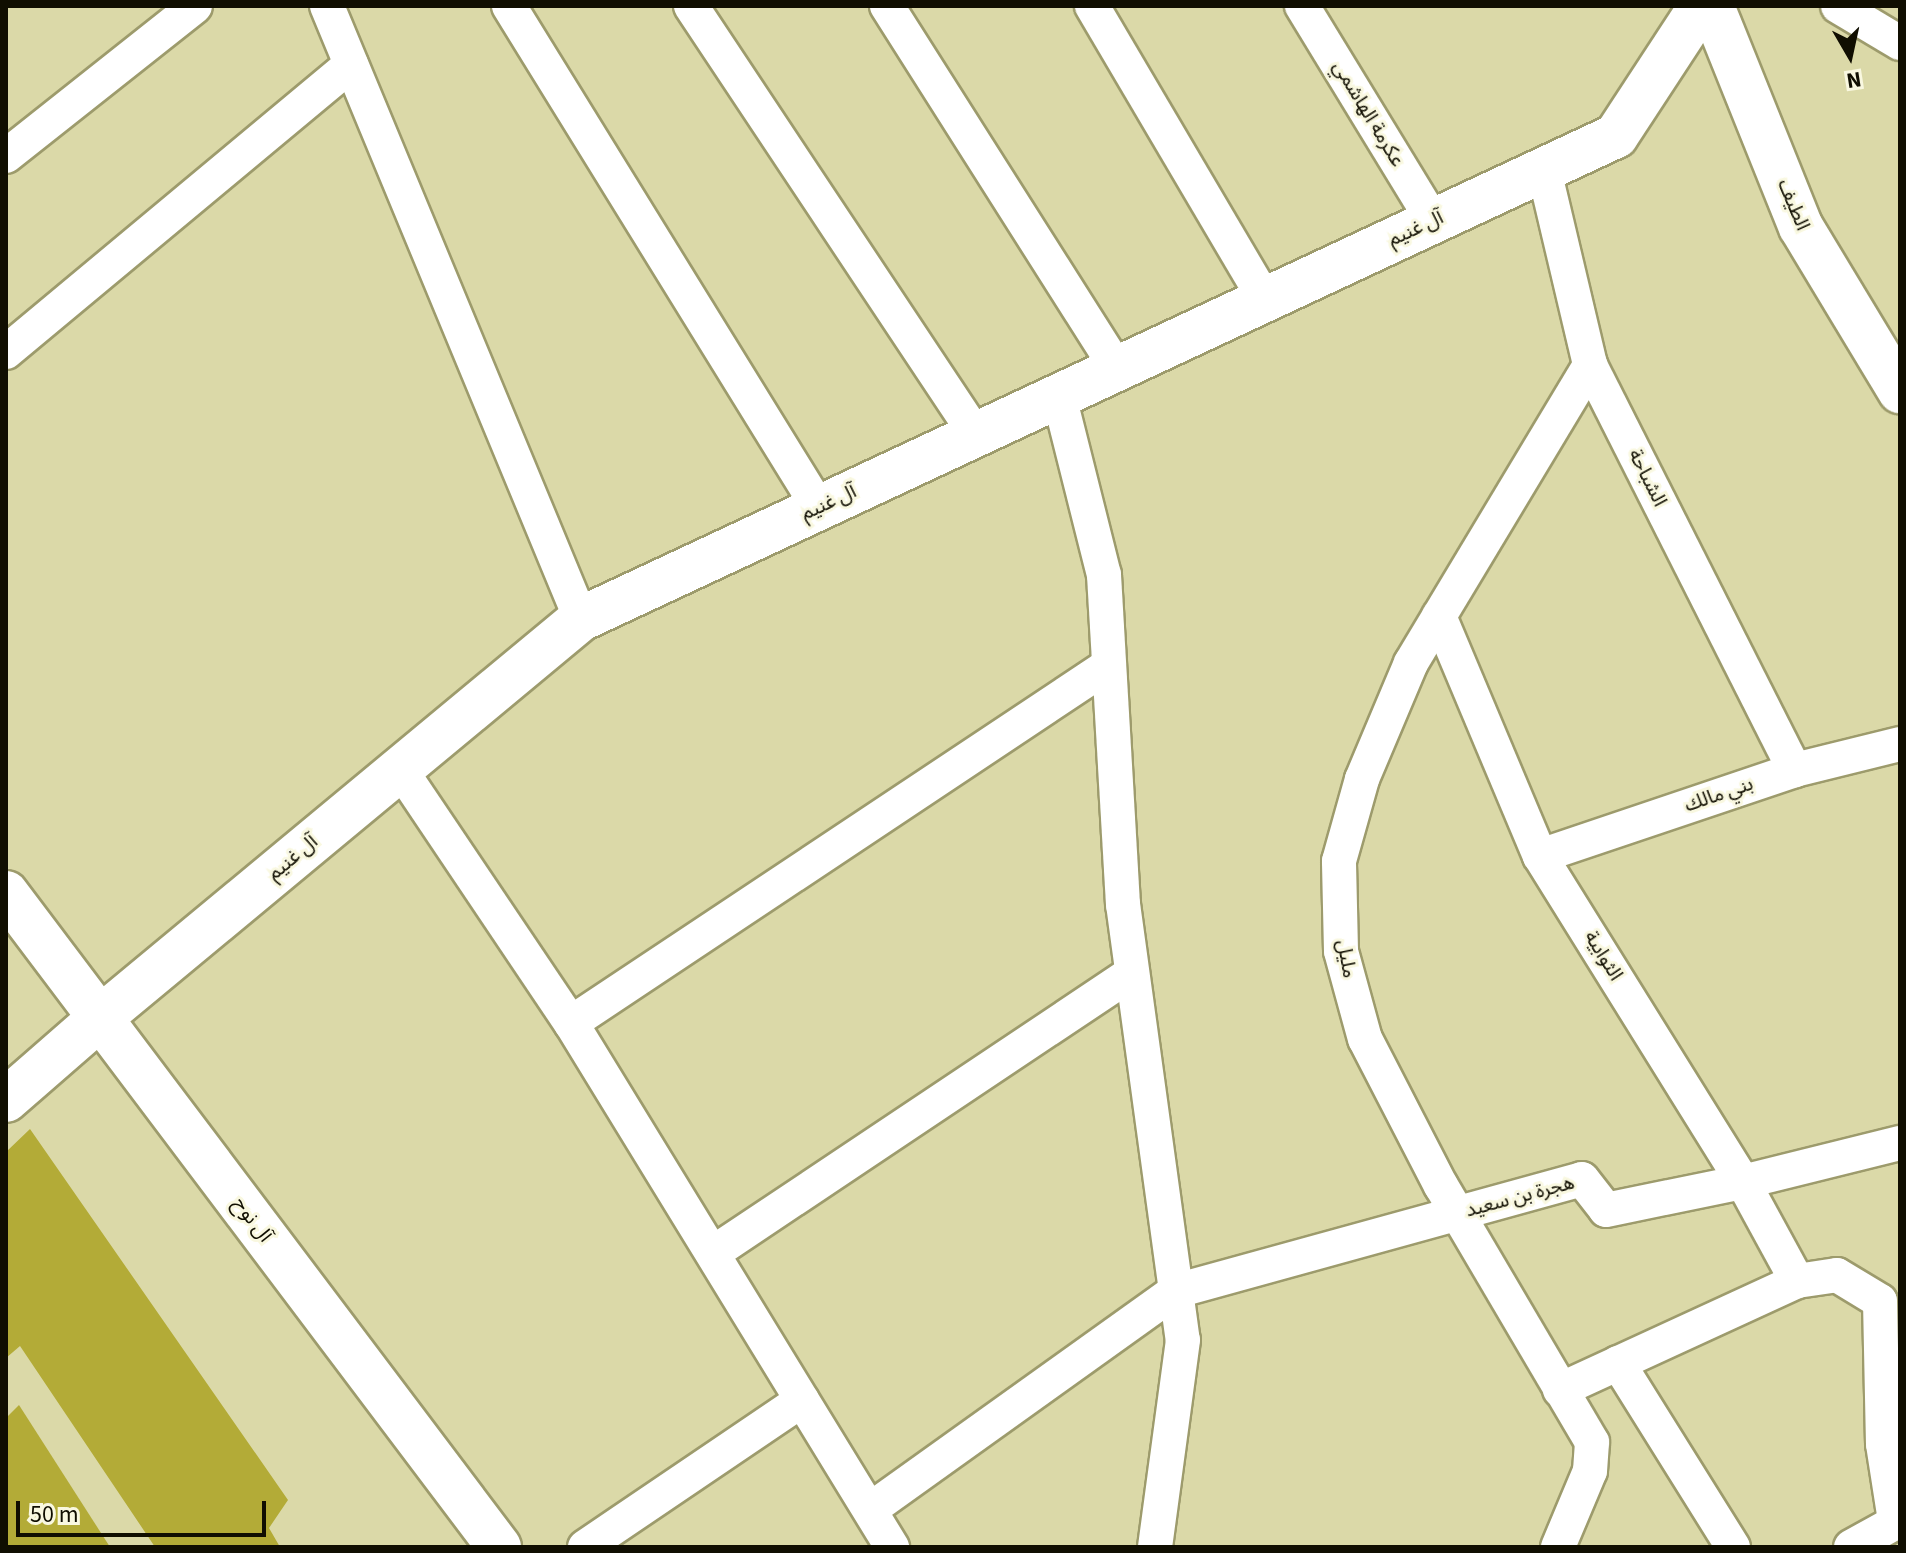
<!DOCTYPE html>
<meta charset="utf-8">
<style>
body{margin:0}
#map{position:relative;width:1906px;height:1553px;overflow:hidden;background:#dbd9a8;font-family:"Source Sans 3","Noto Sans Arabic",sans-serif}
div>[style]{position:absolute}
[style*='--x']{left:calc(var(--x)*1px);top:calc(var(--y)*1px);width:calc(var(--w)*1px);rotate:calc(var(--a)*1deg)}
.building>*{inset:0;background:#b3ab37}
.roads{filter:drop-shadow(2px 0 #9d9b6c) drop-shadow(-2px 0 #9d9b6c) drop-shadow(0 2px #9d9b6c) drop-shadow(0 -2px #9d9b6c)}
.minor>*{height:34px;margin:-17px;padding:0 17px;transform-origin:17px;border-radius:17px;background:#fff}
.tertiary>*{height:44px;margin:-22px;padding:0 22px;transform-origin:22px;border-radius:22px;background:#fff}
span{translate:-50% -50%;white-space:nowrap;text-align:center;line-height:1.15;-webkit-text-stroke:6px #f9f8e0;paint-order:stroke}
.street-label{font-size:20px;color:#100e01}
.frame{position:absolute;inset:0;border:8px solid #100e01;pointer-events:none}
.north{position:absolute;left:1810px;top:16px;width:80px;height:80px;-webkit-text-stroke:6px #f9f8e0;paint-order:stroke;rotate:171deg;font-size:22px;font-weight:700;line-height:32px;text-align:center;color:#100e01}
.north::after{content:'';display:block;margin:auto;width:28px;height:36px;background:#100e01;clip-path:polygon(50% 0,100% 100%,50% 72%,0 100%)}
.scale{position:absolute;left:16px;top:1501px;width:250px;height:36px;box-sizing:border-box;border:4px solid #100e01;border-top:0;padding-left:10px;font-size:24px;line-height:28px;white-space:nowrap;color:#100e01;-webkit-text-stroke:6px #f9f8e0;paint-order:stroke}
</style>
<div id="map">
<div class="building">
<div style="clip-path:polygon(30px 1129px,288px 1500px,269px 1528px,280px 1547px,155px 1547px,20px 1346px,6px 1358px,6px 1152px)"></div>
<div style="clip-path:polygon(19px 1405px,110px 1547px,6px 1547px,6px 1418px)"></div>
</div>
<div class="roads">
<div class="minor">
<div style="--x:327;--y:6;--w:664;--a:67.49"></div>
<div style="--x:509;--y:6;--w:590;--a:58.3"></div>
<div style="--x:691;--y:6;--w:515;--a:56.4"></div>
<div style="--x:887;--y:6;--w:430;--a:57.6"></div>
<div style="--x:1092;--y:6;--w:341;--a:59.5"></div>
<div style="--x:1302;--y:6;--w:252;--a:58.6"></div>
<div style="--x:1838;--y:6;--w:72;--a:30.8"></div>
<div style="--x:6;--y:156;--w:241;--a:-38.4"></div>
<div style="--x:1544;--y:170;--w:200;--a:76.7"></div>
<div style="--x:1590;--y:365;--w:454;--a:63.2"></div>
<div style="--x:6;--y:352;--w:449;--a:-39.8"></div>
<div style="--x:1059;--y:396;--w:185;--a:75.9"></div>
<div style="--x:1104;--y:575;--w:330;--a:86.7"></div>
<div style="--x:1123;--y:904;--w:440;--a:82.2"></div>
<div style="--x:1183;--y:1340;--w:209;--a:97.7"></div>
<div style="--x:1439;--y:616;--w:260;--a:67.2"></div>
<div style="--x:1540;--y:856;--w:384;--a:58.1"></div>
<div style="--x:1743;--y:1182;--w:113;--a:61.4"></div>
<div style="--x:400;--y:769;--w:306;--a:56.1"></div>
<div style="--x:571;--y:1023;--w:615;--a:58.51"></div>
<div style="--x:1540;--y:856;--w:269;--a:-18.6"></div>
<div style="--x:1795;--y:770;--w:108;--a:-13.9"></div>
<div style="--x:571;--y:1023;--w:646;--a:-33.64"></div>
<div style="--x:713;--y:1253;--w:504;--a:-33.75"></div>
<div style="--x:1618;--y:1363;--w:217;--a:58"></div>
<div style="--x:1560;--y:1390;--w:261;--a:-24.7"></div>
<div style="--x:1797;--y:1281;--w:40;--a:-8.5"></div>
<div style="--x:1837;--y:1275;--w:50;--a:31.2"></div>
<div style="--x:1880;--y:1301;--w:143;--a:88.8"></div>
<div style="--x:1883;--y:1444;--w:78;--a:81.1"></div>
<div style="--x:871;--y:1509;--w:375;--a:-35.6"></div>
<div style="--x:1176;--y:1291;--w:421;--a:-15.4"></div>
<div style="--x:1582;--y:1179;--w:39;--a:52"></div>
<div style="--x:1606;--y:1210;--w:140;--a:-11.6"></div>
<div style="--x:1743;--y:1182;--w:162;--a:-14"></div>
<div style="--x:585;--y:1547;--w:262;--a:-34.1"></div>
<div style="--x:1558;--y:1547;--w:82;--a:-67.2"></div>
<div style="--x:1590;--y:1471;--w:29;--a:-86"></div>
<div style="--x:1592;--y:1442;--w:297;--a:-120.5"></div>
<div style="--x:1441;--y:1186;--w:165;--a:-117.3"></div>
<div style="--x:1365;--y:1039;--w:91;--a:-105.3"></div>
<div style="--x:1341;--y:951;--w:90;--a:-91.3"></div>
<div style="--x:1339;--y:861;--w:85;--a:-74.3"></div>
<div style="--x:1362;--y:779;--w:126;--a:-67.1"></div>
<div style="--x:1411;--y:663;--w:348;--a:-59"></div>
<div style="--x:1851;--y:1547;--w:56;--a:-28.9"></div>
</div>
<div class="tertiary">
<div style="--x:1712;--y:6;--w:238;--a:68.1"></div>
<div style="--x:1801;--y:227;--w:192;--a:58.9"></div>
<div style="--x:6;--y:893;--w:819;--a:52.99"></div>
<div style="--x:6;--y:1100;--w:125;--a:-41.1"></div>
<div style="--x:100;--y:1018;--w:625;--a:-39.68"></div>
<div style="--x:581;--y:619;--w:1142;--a:-25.02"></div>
<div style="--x:1616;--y:136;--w:155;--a:-56.8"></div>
</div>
</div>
<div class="street-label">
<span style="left:1368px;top:114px;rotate:59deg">عكرمة الهاشمي</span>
<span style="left:1793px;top:205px;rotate:67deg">الطيف</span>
<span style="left:1416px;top:229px;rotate:-25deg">آل غنيم</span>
<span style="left:1647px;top:478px;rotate:63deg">الشباحة</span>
<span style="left:829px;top:503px;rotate:-25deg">آل غنيم</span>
<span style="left:1719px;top:795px;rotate:-19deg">بني مالك</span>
<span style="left:293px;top:858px;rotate:-40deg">آل غنيم</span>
<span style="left:1603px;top:956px;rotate:58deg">الثوابية</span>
<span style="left:1346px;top:959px;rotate:80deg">مليل</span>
<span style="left:1520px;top:1197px;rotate:-15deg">هجرة بن سعيد</span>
<span style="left:252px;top:1220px;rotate:53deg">آل نوح</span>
</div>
<div class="frame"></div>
<div class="north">N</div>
<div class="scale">50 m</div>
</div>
